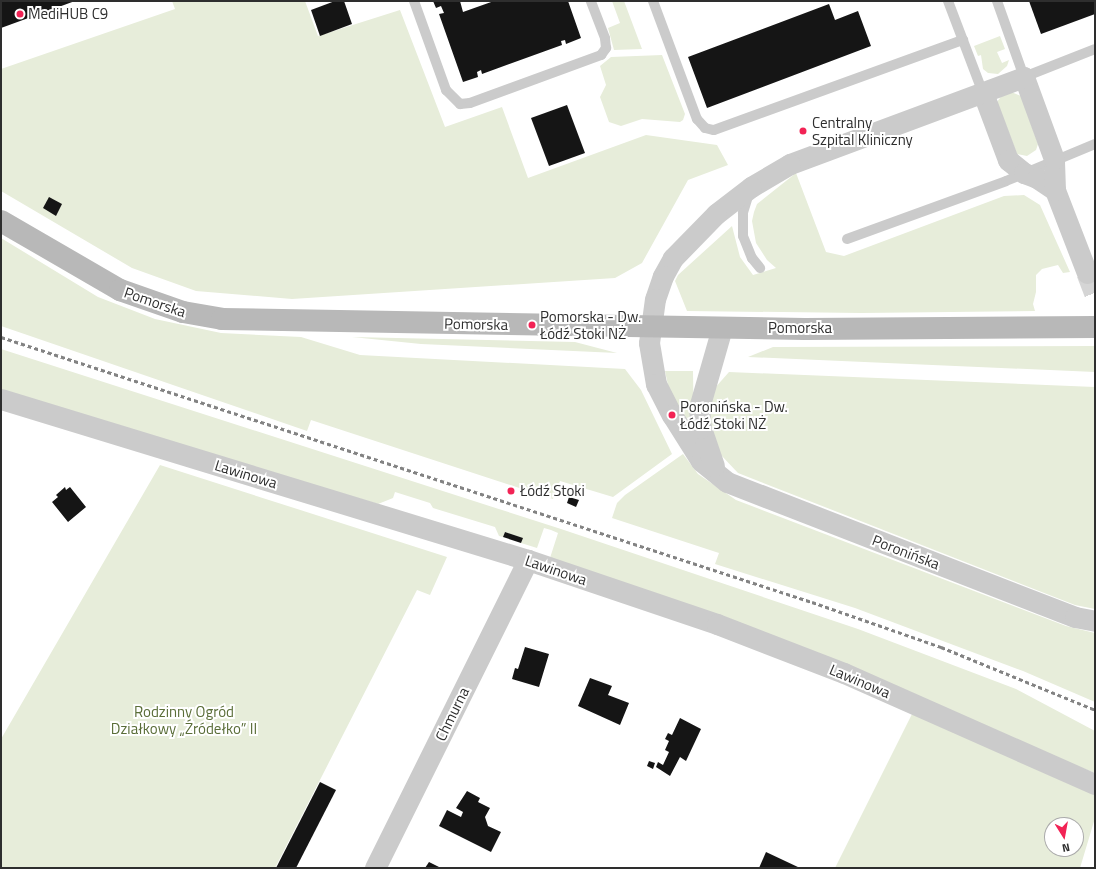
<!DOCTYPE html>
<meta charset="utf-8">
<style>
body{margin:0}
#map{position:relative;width:1096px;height:869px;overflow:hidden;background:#fff;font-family:"Titillium Web",sans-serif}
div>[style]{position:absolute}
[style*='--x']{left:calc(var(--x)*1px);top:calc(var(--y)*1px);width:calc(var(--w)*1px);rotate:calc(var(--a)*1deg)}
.green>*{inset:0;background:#e7edda}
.building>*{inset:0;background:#151515}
.street-tunnel>*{height:21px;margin-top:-10.5px;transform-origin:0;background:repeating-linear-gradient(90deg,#d5d5d5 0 21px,transparent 0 31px)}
.lane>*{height:10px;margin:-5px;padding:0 5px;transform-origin:5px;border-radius:5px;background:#cbcbcb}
.street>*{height:21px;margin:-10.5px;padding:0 10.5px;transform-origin:10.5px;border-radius:10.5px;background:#cbcbcb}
.secondary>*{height:22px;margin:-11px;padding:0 11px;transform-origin:11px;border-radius:11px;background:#b8b8b8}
.rail>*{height:3px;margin-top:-1.5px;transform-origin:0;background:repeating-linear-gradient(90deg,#838383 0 4px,transparent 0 7px)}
.dots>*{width:11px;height:11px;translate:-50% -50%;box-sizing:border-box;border:2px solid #fff;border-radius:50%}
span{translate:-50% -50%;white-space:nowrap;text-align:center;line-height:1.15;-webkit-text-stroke:4px #fff;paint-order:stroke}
.poi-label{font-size:15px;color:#2e2e2e}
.left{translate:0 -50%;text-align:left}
.street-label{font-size:15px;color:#2e2e2e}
.park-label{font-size:15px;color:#5a6d38}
.frame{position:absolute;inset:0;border:2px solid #2e2e2e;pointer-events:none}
.north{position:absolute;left:1044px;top:817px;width:40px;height:40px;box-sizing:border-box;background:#fff;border:1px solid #ababab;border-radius:50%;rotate:169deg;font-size:11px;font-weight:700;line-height:16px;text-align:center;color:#2e2e2e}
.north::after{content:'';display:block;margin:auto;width:14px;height:18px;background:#f22355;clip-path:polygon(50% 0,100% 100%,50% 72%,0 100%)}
</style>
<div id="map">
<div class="green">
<div style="clip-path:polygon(172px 1px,305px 1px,318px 36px,400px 10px,445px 127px,502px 107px,528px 178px,646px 135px,717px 145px,728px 165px,688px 180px,642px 263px,615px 278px,292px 299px,196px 291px,132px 268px,1px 191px,1px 69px,175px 9px)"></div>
<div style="clip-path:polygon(612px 1px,624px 1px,642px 49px,614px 50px,608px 28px,620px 23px)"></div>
<div style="clip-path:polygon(1000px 36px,1005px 49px,997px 52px,1002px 63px,1009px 60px,1007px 66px,998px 74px,988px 73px,983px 69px,981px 55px,978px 56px,974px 46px)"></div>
<div style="clip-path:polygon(662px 55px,685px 114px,683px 120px,680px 122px,642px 119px,621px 126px,609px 122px,600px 97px,606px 85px,600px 66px,611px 57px)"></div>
<div style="clip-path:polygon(1011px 92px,1021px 96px,1038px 144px,1036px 150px,1027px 156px,1017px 154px,997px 102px,1002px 95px)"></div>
<div style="clip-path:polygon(796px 173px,826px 252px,844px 256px,1004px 196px,1024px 195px,1040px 205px,1070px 272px,1063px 273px,1058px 265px,1042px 269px,1036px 275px,1036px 292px,1033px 304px,1035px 311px,861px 313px,687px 311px,675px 281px,678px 275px,732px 226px,740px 257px,753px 275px,776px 268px,767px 260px,756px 243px,752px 221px,754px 212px,757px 204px)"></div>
<div style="clip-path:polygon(1px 238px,98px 297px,155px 319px,221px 333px,301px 337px,360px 355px,625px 369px,641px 390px,672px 454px,613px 497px,560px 481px,553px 499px,311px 420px,307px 431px,1px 326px)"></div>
<div style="clip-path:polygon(352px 337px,575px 342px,617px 353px,421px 344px)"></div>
<div style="clip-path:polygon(1095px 346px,1095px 372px,748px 357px,773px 347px)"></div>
<div style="clip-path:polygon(1px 349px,561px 529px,858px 629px,1016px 689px,1095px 731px,1095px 773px,550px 558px,558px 533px,551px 530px,544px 528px,537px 548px,521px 543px,522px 538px,505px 532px,503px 537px,499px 536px,495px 527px,433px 508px,430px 503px,395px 492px,393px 498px,378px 504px,1px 392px)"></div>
<div style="clip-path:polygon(665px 371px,693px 371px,694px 437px,669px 390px)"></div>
<div style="clip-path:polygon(729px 372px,1095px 387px,1095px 609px,1075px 605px,738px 473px,720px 454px,715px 443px,709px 417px,714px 389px)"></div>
<div style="clip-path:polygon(683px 454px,698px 474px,736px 500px,1066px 626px,1095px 633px,1095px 702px,1023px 671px,855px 608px,715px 564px,719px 553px,612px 518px,617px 503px,625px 495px)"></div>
<div style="clip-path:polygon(160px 465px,447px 557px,430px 595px,417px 590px,275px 868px,1px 868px,1px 739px)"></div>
<div style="clip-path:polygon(evenodd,914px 710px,1095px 793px,1095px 818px,1080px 868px,835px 868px,914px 710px,1052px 825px,1076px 825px,1076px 849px,1052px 849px,1052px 825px)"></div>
</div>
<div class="building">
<div style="clip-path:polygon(1px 1px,75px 1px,1px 28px)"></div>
<div style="clip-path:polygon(335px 1px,344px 1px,352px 24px,320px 36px,311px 10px)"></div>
<div style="clip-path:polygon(433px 1px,460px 1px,463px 12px,494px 1px,568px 1px,581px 38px,566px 44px,565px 40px,561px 41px,562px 45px,482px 74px,481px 70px,477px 72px,478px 77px,463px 82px,439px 14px,444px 13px,441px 6px,436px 8px)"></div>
<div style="clip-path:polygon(1029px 1px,1095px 1px,1095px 14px,1041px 34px)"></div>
<div style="clip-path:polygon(829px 4px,835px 20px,858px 11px,871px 46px,707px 108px,688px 57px)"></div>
<div style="clip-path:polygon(567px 105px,585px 153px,549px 166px,531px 118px)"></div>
<div style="clip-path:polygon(49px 197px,62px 204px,56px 216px,43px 208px)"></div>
<div style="clip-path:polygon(65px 487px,66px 490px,70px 487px,86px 507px,68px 522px,52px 502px,58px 497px,56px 495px)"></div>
<div style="clip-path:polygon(569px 497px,579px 500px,576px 507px,567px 503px)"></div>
<div style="clip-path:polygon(505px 532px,523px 538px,521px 543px,503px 537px)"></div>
<div style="clip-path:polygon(525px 647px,549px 654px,539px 687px,512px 679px,515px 668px,518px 669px)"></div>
<div style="clip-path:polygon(590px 678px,612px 686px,608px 695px,629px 703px,620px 725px,578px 706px)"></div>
<div style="clip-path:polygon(680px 718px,701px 729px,686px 761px,680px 757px,670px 776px,656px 767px,658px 762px,663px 765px,669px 752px,665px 750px,669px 741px,665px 739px,668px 733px,672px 735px)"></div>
<div style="clip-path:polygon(649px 761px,655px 763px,653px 769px,647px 766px)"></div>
<div style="clip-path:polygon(320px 782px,336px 790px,296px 868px,276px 868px)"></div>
<div style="clip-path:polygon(467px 791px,480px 798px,478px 802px,490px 808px,485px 817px,488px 826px,501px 832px,491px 852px,439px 826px,447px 810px,461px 817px,463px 812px,456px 808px)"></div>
<div style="clip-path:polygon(766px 852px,800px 868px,759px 868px)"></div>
<div style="clip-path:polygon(429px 862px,439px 867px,439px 868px,425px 868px)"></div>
</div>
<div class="street-tunnel">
<div style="--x:1087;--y:273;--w:22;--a:69"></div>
</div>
<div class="lane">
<div style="--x:414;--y:1;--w:95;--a:70.2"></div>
<div style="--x:446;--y:90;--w:20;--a:45"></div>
<div style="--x:460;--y:104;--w:10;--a:-6"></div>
<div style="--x:470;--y:103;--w:140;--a:-20.1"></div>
<div style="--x:601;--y:55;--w:9;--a:-54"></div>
<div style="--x:606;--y:48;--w:10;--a:-96"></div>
<div style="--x:605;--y:38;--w:40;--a:-111"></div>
<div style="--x:653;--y:1;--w:126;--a:69.6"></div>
<div style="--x:697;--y:119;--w:12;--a:48"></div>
<div style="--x:705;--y:128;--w:9;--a:13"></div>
<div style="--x:714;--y:130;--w:265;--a:-19.9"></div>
<div style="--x:948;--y:1;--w:98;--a:69.2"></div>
<div style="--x:997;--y:1;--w:81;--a:70.4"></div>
<div style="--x:1024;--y:77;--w:76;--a:-21.5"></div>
<div style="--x:749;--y:193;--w:21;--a:107"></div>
<div style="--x:743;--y:213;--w:23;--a:90"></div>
<div style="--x:743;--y:236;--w:24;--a:68"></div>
<div style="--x:752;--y:258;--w:13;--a:51"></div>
<div style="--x:847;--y:239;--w:169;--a:-20"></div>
<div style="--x:1006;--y:181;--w:96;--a:-22.6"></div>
</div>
<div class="street">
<div style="--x:983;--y:93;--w:72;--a:69.5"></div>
<div style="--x:1008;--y:160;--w:21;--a:39"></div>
<div style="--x:1024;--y:173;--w:14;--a:21"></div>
<div style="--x:1037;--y:178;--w:22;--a:34"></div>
<div style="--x:1087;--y:273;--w:89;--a:-111.1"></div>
<div style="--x:1055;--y:190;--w:31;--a:-92"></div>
<div style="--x:1054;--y:159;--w:87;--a:-110.1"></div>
<div style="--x:1024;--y:77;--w:250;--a:159.6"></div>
<div style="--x:790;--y:164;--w:45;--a:149.5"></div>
<div style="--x:751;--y:187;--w:44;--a:142.4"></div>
<div style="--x:716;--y:214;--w:62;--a:134.3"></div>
<div style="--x:673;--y:258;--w:21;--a:119"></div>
<div style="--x:663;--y:276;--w:24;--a:109"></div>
<div style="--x:655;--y:299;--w:44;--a:97.8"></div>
<div style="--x:649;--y:343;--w:42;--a:80.3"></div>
<div style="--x:656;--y:384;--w:35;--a:63"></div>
<div style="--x:672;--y:415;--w:54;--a:57.8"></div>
<div style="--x:701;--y:461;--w:33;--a:39"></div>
<div style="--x:727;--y:482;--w:373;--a:21.2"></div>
<div style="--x:1075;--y:617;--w:20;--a:11"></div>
<div style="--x:1;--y:399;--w:551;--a:16.99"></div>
<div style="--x:528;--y:560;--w:200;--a:18.7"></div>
<div style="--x:717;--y:624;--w:136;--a:21.1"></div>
<div style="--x:844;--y:673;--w:274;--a:23.9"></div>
<div style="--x:714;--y:466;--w:40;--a:-108.9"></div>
<div style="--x:701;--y:428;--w:20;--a:-96"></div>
<div style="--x:699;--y:408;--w:83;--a:-74"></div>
<div style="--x:375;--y:868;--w:344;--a:-63.6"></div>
</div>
<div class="secondary">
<div style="--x:1;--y:221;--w:138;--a:30.1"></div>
<div style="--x:120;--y:290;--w:67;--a:19.2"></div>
<div style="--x:183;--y:312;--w:40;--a:10"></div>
<div style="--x:222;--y:319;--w:583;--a:0.98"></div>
<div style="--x:805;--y:329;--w:290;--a:-0.4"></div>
</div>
<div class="rail">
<div style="--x:1;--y:337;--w:853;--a:18.1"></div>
<div style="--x:812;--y:602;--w:137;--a:19.2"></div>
<div style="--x:941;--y:647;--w:166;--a:22.2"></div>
</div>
<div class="dots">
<div style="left:20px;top:14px;background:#f22355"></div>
<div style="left:803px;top:131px;background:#f22355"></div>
<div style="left:532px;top:325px;background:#f22355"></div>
<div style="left:672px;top:415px;background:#f22355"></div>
<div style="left:511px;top:491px;background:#f22355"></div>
</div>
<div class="poi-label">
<span class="left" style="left:28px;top:14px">MediHUB C9</span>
<span class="left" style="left:812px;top:131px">Centralny<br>Szpital Kliniczny</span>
<span class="left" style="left:540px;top:325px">Pomorska - Dw.<br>Łódź Stoki NŻ</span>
<span class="left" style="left:680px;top:415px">Poronińska - Dw.<br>Łódź Stoki NŻ</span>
<span class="left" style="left:520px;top:491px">Łódź Stoki</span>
</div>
<div class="street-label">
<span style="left:155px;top:302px;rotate:19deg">Pomorska</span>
<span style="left:476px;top:324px;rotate:1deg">Pomorska</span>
<span style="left:800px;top:328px">Pomorska</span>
<span style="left:246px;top:474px;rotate:17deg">Lawinowa</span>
<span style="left:906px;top:552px;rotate:21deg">Poronińska</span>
<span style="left:556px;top:570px;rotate:19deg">Lawinowa</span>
<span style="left:860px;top:681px;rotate:23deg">Lawinowa</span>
<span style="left:452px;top:714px;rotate:-64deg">Chmurna</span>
</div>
<div class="park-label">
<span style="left:184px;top:720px">Rodzinny Ogród<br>Działkowy „Źródełko” II</span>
</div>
<div class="frame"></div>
<div class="north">N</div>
</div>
